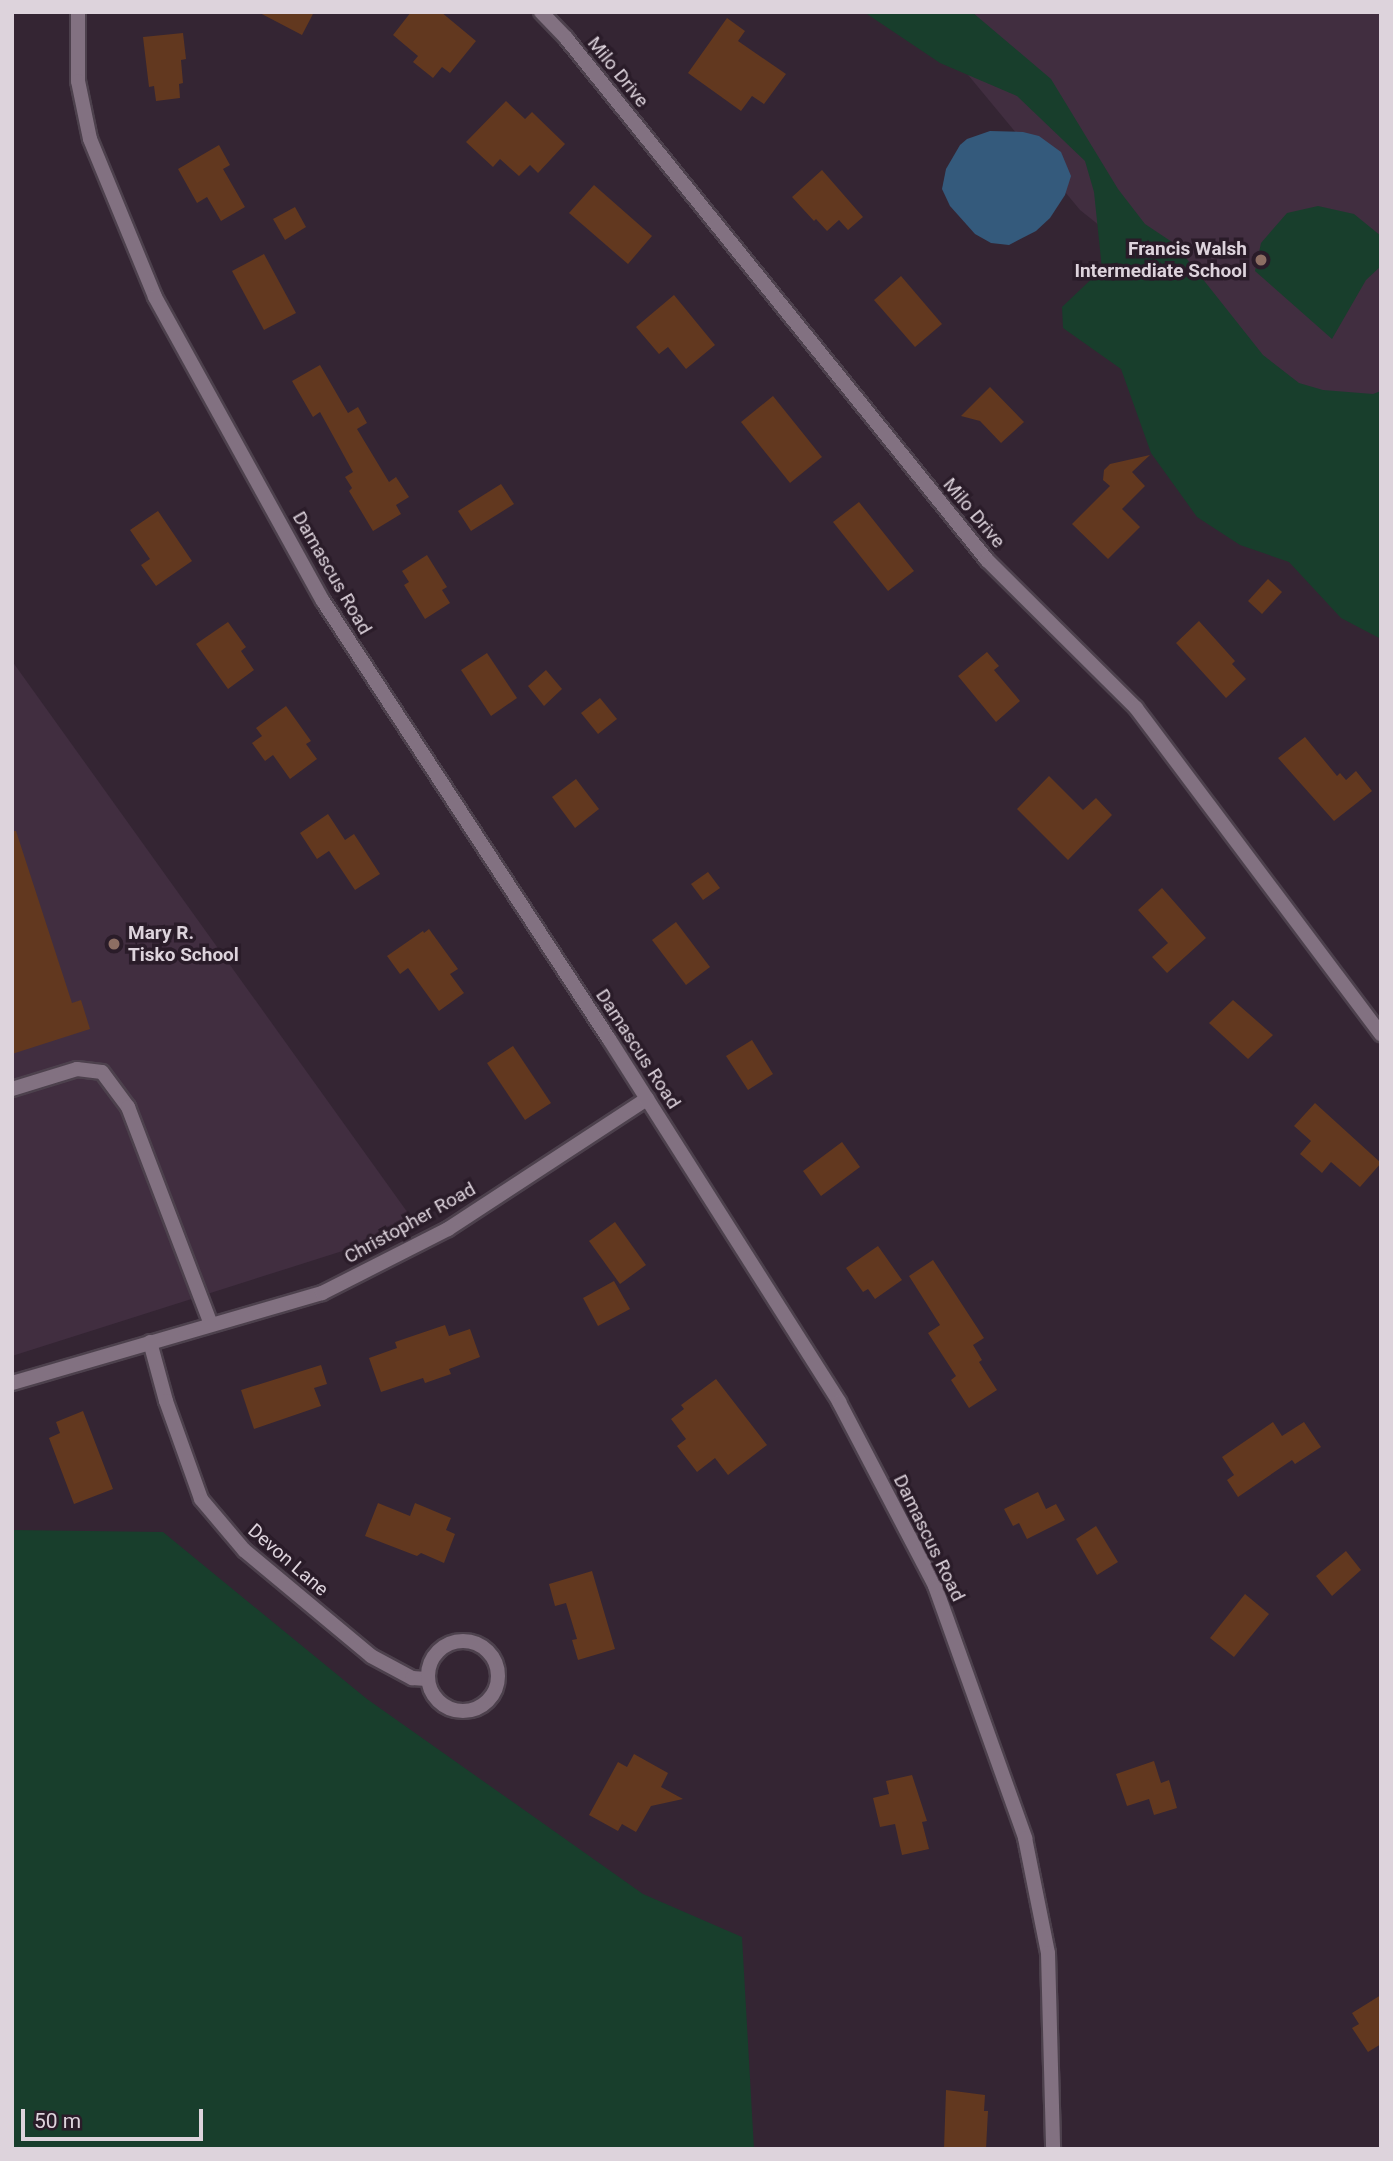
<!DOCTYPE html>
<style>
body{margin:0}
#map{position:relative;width:1393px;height:2161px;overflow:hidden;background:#342533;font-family:Roboto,sans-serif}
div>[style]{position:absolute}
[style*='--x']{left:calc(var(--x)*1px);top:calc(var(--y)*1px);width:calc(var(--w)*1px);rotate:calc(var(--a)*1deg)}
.built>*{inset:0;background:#412e40}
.green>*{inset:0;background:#183e2c}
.water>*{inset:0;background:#345a7c}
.building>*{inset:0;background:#62381f}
.roads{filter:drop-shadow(2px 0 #4d414d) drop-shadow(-2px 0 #4d414d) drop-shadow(0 2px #4d414d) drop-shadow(0 -2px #4d414d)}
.minor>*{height:14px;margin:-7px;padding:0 7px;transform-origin:7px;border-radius:7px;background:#827181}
.minor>.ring{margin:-7px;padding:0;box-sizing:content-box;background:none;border:14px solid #827181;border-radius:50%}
.tertiary>*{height:14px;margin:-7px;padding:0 7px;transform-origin:7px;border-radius:7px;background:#827181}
.dots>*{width:19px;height:19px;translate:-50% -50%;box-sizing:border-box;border:4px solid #2a1c29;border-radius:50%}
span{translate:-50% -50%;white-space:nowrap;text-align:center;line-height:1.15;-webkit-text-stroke:7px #2a1c29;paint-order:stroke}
.street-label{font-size:19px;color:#ddd3dc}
.poi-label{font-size:19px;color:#ddd3dc;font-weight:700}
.right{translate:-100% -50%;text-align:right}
.left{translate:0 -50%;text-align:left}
.frame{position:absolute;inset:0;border:14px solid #ddd3dc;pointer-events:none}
.scale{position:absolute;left:21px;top:2109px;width:182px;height:32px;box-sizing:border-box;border:4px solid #ddd3dc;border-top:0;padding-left:9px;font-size:21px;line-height:24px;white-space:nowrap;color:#ddd3dc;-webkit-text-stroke:5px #2a1c29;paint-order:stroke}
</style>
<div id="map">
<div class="built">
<div style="clip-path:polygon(916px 12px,1381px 12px,1381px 450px,1080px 210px)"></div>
<div style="clip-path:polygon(12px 661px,418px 1227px,12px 1356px)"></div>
</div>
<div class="green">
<div style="clip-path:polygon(864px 12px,972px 12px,1051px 79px,1118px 189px,1145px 224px,1175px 244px,1263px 355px,1299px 383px,1323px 390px,1373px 394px,1381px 391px,1381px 639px,1341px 618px,1289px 562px,1240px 545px,1197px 517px,1151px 453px,1121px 369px,1063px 328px,1062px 307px,1102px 269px,1094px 192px,1085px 161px,1017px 96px,940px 63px)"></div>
<div style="clip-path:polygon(1318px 206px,1354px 214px,1381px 236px,1381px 266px,1366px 280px,1332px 339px,1255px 271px,1261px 243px,1287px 213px)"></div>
<div style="clip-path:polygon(12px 1530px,163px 1532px,367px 1699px,643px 1894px,742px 1937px,754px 2149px,12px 2149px)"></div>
</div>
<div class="water">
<div style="clip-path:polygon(990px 131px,1023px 132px,1039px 136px,1061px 152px,1071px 176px,1065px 195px,1050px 218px,1036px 231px,1009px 245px,991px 243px,975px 234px,950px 206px,942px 189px,946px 169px,960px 145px,967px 139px)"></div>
</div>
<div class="building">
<div style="clip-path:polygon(258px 12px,314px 12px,302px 35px)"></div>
<div style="clip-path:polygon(411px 12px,441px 12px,476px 41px,450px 73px,442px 67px,433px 78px,413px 62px,418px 56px,393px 35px)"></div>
<div style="clip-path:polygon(727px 18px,745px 31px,738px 41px,786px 74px,764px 104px,752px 96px,741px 111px,688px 73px)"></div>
<div style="clip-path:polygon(183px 33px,186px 59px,181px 60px,183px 83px,179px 84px,180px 98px,156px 101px,154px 86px,149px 87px,143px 37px)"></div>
<div style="clip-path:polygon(506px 101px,525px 119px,532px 112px,565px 144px,538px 173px,530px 165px,519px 176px,500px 159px,493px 167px,466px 142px)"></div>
<div style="clip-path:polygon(219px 145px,230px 165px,223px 169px,245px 207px,221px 221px,207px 197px,197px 203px,178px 169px)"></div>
<div style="clip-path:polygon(822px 170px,863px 217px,848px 230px,839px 220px,827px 231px,816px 219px,814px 221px,792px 197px)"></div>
<div style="clip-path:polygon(594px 185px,652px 236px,628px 264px,569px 213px)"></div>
<div style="clip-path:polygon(295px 207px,306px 227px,285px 240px,273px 219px)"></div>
<div style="clip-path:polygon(264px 254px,296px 313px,264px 330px,232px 271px)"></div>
<div style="clip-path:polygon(901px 276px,942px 324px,915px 347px,874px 300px)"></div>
<div style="clip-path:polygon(674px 295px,715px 345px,686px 369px,668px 347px,659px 354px,636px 327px)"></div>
<div style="clip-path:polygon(320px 365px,348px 413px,358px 407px,367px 423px,357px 429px,389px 482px,396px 477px,409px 497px,396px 505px,401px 514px,373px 531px,349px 491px,352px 488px,345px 477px,353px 472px,320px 412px,313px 417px,292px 381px)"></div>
<div style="clip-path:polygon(990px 387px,1024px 422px,1001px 443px,980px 421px,961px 416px)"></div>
<div style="clip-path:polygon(773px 396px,822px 457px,790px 483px,741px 422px)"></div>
<div style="clip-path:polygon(1150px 455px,1132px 472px,1145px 486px,1122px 509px,1140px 527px,1108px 559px,1072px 524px,1110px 486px,1103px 480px,1104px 470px,1110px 464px)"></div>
<div style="clip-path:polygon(501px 484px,514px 504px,471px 531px,458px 511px)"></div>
<div style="clip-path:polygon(859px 502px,914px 571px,888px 591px,833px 522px)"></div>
<div style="clip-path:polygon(158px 511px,192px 561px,156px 586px,141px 565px,150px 559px,130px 530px)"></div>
<div style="clip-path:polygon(427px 555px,447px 587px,442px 590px,450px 603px,425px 619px,404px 585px,409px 582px,402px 571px)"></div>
<div style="clip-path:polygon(1268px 579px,1282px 592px,1262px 614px,1248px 601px)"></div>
<div style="clip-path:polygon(1199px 621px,1235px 661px,1232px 664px,1246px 679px,1226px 698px,1176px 643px)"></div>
<div style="clip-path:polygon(228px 622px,246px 647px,241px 651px,254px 670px,228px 689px,196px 644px)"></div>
<div style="clip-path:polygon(987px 652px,999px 666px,994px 670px,1020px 701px,996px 722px,958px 676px)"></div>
<div style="clip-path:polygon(487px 653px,517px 698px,491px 716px,461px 670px)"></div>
<div style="clip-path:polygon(546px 670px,562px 689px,544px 706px,528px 686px)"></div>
<div style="clip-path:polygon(600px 698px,617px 719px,598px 734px,581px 713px)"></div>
<div style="clip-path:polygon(286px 706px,311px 741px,306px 744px,317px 759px,290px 779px,273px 755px,265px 761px,252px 743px,262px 736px,256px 728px)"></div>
<div style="clip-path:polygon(1305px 737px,1337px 776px,1340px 773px,1346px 780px,1356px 771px,1372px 791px,1334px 821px,1278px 758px)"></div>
<div style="clip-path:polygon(1049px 776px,1083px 810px,1096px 798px,1112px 815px,1068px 860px,1017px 809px)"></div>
<div style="clip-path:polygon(576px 779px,599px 809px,575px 828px,552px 797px)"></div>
<div style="clip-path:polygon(328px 814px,345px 840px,354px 834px,380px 874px,355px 890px,329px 851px,317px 859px,300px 833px)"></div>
<div style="clip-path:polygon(12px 831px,16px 831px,72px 1003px,81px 1000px,90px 1029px,12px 1054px)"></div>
<div style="clip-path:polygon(708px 872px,720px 888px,703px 900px,691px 884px)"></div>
<div style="clip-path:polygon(1162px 888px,1206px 938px,1167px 973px,1152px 957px,1168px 943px,1138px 910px)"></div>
<div style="clip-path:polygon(676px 922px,710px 967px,686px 985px,652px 940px)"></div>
<div style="clip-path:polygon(429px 929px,458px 969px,450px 974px,464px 993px,439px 1011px,408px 968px,400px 974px,387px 956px,423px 931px,424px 933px)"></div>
<div style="clip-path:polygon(1233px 1000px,1273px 1035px,1248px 1059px,1209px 1023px)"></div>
<div style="clip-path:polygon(752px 1040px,773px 1074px,748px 1090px,726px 1056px)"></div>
<div style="clip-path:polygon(513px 1046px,551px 1103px,525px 1120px,487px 1063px)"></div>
<div style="clip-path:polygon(1315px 1103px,1381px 1163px,1360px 1187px,1331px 1162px,1322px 1173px,1300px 1154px,1311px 1141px,1294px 1126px)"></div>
<div style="clip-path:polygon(842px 1142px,860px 1167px,821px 1196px,803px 1171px)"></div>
<div style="clip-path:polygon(615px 1222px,646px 1265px,620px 1284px,589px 1241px)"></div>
<div style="clip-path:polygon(878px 1246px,902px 1280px,875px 1299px,868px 1289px,863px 1292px,846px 1268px)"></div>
<div style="clip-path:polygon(933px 1260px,984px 1338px,973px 1345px,982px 1360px,979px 1362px,997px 1390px,969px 1408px,951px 1380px,956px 1376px,928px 1333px,940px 1325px,909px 1276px)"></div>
<div style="clip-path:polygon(614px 1281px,630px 1309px,598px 1326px,583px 1298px)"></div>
<div style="clip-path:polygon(445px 1325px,449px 1336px,470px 1329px,480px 1357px,449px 1369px,451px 1374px,425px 1383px,423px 1378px,381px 1392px,369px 1358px,397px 1348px,395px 1342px)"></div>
<div style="clip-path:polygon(321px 1365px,327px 1384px,314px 1388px,321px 1406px,254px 1429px,241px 1390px)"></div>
<div style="clip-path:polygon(716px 1379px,767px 1445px,728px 1475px,715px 1458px,697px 1472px,677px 1446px,686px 1439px,671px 1419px,684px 1409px,681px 1405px)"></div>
<div style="clip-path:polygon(83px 1411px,113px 1489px,74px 1504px,49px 1438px,60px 1433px,56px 1422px)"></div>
<div style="clip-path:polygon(1273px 1422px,1282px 1436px,1304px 1422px,1321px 1447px,1295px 1464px,1292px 1460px,1238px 1497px,1227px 1480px,1234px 1475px,1222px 1457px)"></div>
<div style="clip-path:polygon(1038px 1492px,1046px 1509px,1056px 1504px,1065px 1520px,1027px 1539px,1019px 1523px,1013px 1526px,1004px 1509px)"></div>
<div style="clip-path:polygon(378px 1503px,410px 1516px,415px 1503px,451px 1518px,446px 1530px,455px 1534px,444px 1563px,421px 1553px,417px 1556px,365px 1536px)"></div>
<div style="clip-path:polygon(1096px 1526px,1118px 1562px,1097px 1575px,1076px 1539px)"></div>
<div style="clip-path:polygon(1346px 1551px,1361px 1570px,1332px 1596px,1316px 1576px)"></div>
<div style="clip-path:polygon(592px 1571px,615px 1649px,578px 1660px,572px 1640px,577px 1639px,566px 1603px,555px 1606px,549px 1584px)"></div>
<div style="clip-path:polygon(1245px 1594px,1269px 1614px,1234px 1657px,1210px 1638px)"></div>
<div style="clip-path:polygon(634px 1754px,668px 1773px,661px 1787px,683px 1799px,651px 1806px,636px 1832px,622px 1824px,618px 1831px,589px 1815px,618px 1762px,627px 1767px)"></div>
<div style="clip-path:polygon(1154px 1761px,1161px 1783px,1169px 1780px,1177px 1808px,1154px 1815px,1149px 1799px,1127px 1806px,1116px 1774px)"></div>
<div style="clip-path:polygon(912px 1775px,927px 1821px,922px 1822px,929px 1849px,902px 1855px,895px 1824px,880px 1827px,873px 1798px,889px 1794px,886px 1781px)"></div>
<div style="clip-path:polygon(1381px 1995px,1381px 2044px,1368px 2052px,1352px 2028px,1359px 2024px,1352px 2013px)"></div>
<div style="clip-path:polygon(946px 2090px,985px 2095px,984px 2111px,988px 2111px,986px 2149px,944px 2149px)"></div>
</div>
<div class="roads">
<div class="minor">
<div style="--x:541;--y:12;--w:36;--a:46"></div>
<div style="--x:566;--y:38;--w:671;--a:51.11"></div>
<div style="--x:987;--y:560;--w:210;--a:44.8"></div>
<div style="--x:1136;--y:708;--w:408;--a:53.1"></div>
<div style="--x:12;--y:1089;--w:68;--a:-17.1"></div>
<div style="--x:77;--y:1069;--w:25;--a:7"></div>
<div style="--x:102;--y:1072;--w:44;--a:53.4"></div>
<div style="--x:128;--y:1107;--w:232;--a:69.1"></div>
<div style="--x:150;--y:1342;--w:61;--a:74.8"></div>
<div style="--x:166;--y:1401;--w:104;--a:70.3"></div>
<div style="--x:201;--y:1499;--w:67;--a:49.9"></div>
<div style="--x:244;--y:1550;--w:165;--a:39.8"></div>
<div style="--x:371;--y:1656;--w:47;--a:28.2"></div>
<div style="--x:412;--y:1678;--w:15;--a:4"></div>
<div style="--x:12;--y:1383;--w:323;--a:-16.2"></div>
<div style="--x:322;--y:1293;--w:141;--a:-26.9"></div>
<div style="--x:448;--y:1229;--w:238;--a:-33.2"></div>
<div class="ring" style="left:428px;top:1641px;width:56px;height:56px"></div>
</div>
<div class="tertiary">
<div style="--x:78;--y:12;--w:69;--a:90"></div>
<div style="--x:78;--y:81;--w:59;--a:78.3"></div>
<div style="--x:90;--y:139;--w:171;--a:67.6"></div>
<div style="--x:155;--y:297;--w:347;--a:61.1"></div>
<div style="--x:323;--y:601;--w:523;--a:56.86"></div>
<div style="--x:609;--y:1039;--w:430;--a:57.6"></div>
<div style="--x:839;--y:1402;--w:208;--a:62.4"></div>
<div style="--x:935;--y:1586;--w:268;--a:70.3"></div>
<div style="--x:1025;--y:1838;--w:117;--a:78.7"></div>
<div style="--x:1048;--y:1953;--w:196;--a:88.5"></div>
</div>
</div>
<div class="dots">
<div style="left:1261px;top:260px;background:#8d6e63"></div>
<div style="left:114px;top:944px;background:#8d6e63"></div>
</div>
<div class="street-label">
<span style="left:618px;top:72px;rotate:51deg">Milo Drive</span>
<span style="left:974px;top:513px;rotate:50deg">Milo Drive</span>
<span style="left:332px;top:573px;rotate:60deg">Damascus Road</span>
<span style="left:638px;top:1049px;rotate:57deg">Damascus Road</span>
<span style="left:410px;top:1223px;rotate:-29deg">Christopher Road</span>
<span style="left:929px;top:1538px;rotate:64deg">Damascus Road</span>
<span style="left:288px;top:1560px;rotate:41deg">Devon Lane</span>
</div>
<div class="poi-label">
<span class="right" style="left:1247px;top:260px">Francis Walsh<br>Intermediate School</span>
<span class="left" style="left:128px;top:944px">Mary R.<br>Tisko School</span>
</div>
<div class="frame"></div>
<div class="scale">50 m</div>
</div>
